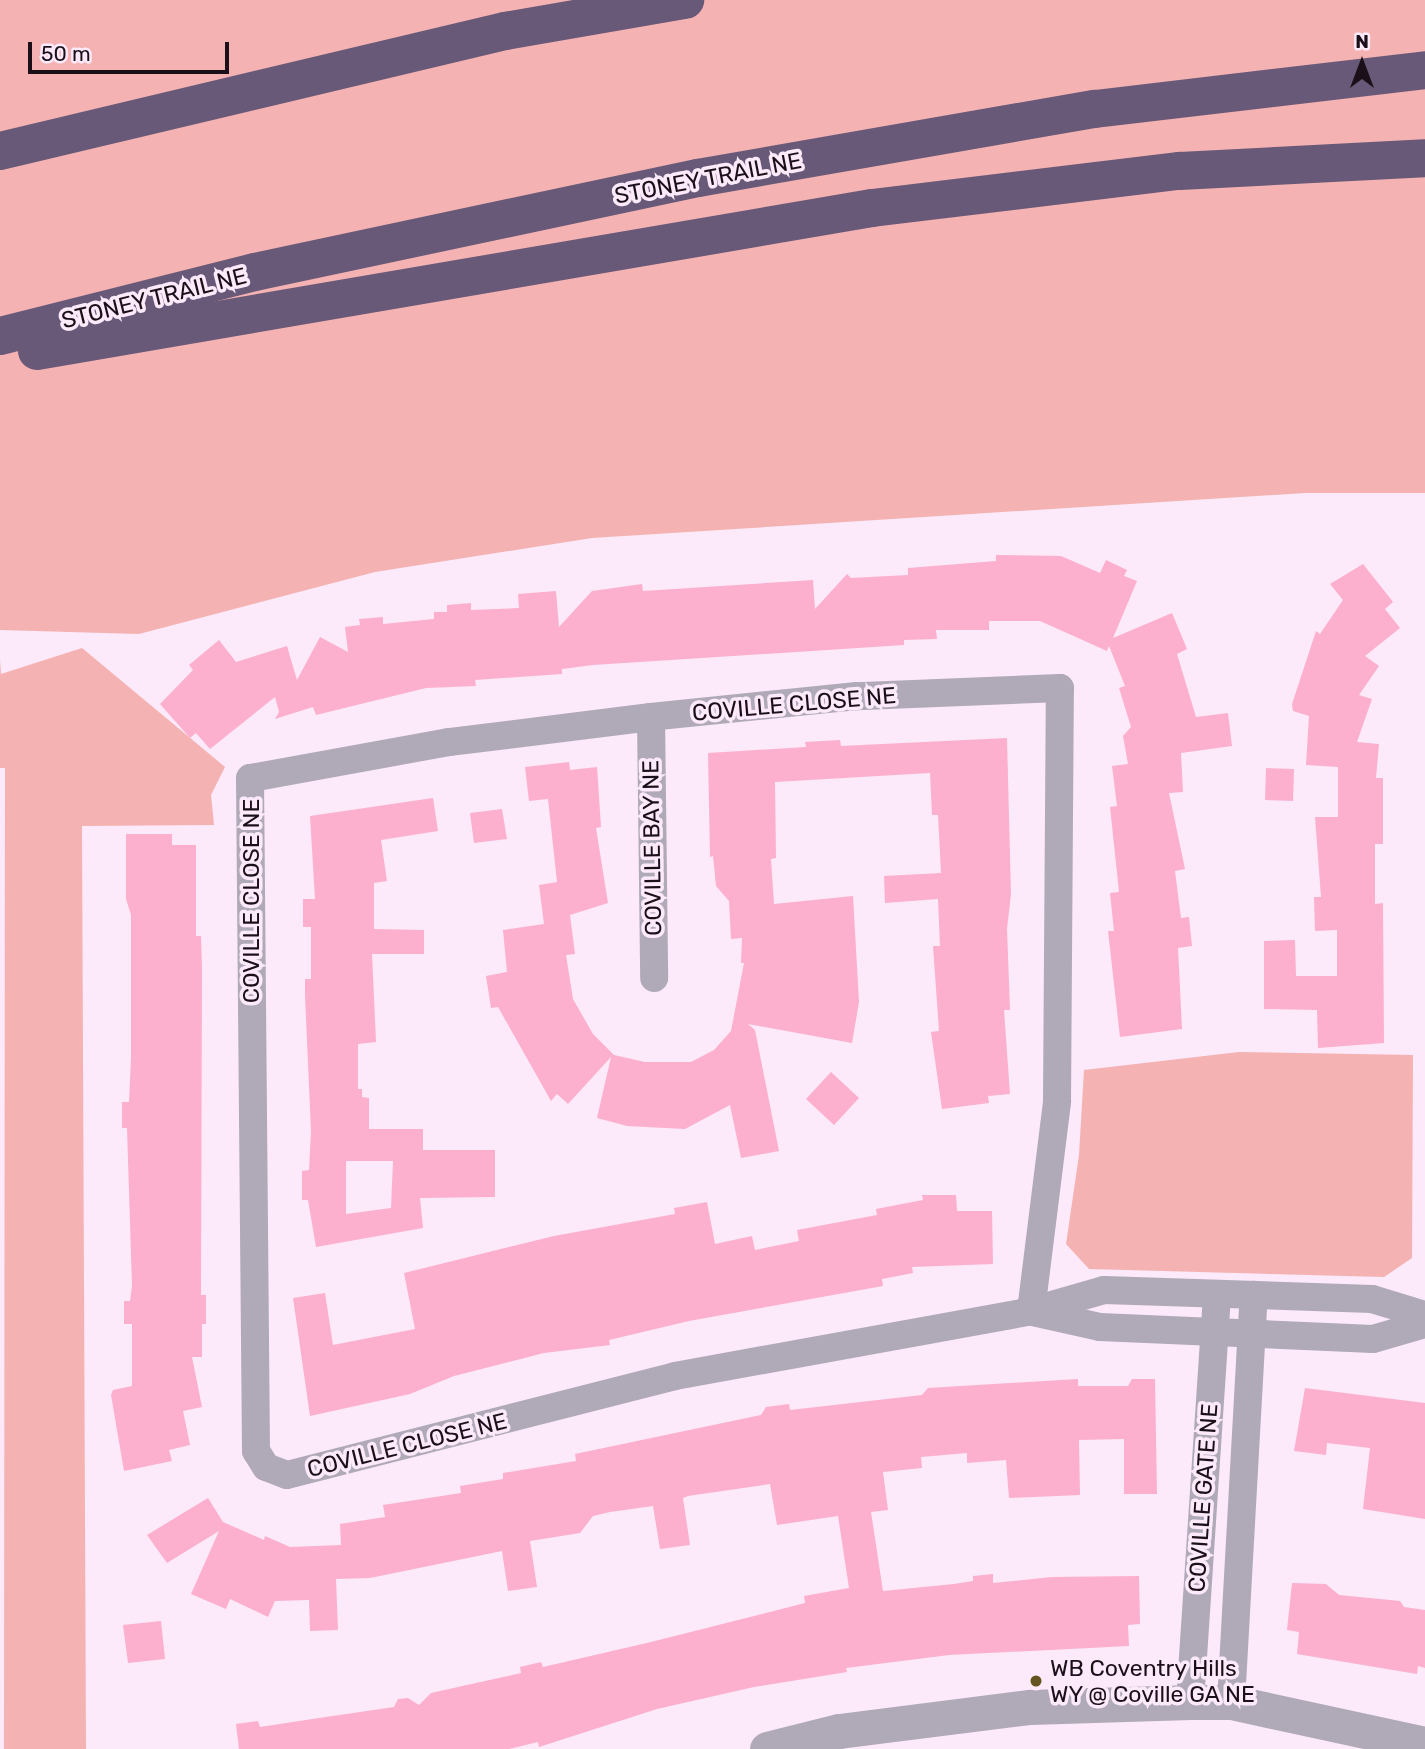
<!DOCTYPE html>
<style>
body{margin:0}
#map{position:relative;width:1425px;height:1749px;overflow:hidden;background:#fce9f9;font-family:Rubik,sans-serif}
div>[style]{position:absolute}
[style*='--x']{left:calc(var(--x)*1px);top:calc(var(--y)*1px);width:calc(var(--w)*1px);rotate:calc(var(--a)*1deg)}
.green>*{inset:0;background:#f5b2b2}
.building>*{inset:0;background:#fcb0cd}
.minor>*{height:28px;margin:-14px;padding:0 14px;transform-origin:14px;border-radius:14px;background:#afa9b8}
.tertiary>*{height:35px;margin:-17.5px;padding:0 17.5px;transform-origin:17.5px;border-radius:17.5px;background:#afa9b8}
.motorway>*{height:38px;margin:-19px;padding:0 19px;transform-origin:19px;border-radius:19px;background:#675977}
.dots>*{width:19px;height:19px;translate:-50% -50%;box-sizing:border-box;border:4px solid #fce9f9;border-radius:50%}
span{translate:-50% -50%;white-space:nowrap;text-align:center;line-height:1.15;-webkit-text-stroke:7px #fce9f9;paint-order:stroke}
.street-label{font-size:23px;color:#1b101a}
.poi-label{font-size:23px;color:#1b101a}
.left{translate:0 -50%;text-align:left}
.north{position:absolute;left:1327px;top:28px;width:70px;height:70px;-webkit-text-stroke:5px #fce9f9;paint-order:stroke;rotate:0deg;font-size:19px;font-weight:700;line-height:28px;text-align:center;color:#1b101a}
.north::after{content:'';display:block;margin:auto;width:24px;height:32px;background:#1b101a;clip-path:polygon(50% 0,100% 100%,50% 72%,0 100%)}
.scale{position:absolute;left:28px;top:42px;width:201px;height:32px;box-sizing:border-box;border:4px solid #1b101a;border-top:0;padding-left:9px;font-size:21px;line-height:24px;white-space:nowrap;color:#1b101a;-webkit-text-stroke:5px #fce9f9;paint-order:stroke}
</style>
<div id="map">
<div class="green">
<div style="clip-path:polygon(0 0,1425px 0,1425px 493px,1305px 493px,592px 538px,375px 572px,139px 634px,0 630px)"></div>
<div style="clip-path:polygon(82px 648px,225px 767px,211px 795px,214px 825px,82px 826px,86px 1749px,4px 1749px,5px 768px,0 768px,0 660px,1px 674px)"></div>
<div style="clip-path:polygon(1239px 1052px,1413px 1055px,1412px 1258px,1384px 1277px,1089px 1269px,1066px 1244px,1079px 1155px,1084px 1070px)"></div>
</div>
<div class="building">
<div style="clip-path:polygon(996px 555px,1061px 556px,1100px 573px,1106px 560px,1127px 570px,1124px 576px,1137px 581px,1113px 638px,1172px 613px,1187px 649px,1177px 654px,1196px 717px,1228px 713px,1232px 746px,1181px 753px,1183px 792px,1169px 793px,1185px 869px,1175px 871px,1181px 918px,1189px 917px,1192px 946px,1178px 948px,1182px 1029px,1120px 1037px,1108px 931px,1114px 931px,1110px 893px,1119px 892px,1110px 807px,1117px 806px,1112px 766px,1128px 764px,1123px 736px,1131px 727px,1119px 688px,1125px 686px,1109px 646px,1107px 651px,1040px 621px,989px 621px,989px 630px,936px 630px,937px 639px,904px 640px,904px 645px,593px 665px,562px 669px,562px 674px,475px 680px,476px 686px,426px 688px,316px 715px,313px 707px,275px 719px,279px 712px,275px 697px,210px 749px,196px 733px,190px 738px,160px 704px,193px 670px,189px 665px,219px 640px,236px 662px,287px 646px,297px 680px,320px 637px,348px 652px,345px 627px,360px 625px,359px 619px,383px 617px,383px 624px,434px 619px,434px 612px,447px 612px,447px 605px,471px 603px,471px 610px,519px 608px,518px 594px,556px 591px,559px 627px,592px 591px,642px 584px,643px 591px,813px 580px,815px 609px,847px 574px,851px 578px,908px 575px,908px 568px,996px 561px)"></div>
<div style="clip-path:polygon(1363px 564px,1390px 598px,1393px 602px,1385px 609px,1400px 628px,1365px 656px,1379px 666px,1359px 695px,1372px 699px,1357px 742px,1379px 744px,1376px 778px,1383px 778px,1383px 844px,1375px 844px,1375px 904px,1383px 903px,1384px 1043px,1318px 1048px,1317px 1010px,1264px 1009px,1264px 941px,1295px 940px,1296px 976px,1337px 976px,1337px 930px,1315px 931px,1314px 897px,1321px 897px,1315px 817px,1338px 817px,1338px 767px,1306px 765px,1309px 716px,1293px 711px,1292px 704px,1316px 631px,1320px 634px,1343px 600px,1330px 584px)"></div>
<div style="clip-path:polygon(1007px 738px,1011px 894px,1007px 929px,1010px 1010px,1004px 1010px,1010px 1094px,988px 1096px,989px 1103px,942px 1109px,931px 1032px,939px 1031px,933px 946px,940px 946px,938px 899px,885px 903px,884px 876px,941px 873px,938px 815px,932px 815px,930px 773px,775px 782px,776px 858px,771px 859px,774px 904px,853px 896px,859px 1002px,852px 1043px,748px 1024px,755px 1030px,779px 1151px,741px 1158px,730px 1105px,685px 1129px,627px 1126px,597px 1118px,611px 1057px,568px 1104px,557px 1094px,551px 1101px,498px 1007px,491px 1008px,486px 976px,507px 972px,503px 930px,544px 924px,539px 885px,557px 882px,548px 799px,529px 801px,525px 767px,569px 762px,570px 770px,597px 767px,601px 827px,596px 828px,608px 903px,570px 915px,575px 954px,566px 955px,573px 999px,593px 1034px,614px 1055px,645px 1062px,691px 1062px,714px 1050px,731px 1031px,744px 963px,741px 963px,742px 938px,731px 939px,729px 901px,716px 886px,713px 856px,710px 857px,708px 753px,806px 747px,805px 742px,840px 740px,841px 746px)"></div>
<div style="clip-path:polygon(1266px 768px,1294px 769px,1293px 801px,1265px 800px)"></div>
<div style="clip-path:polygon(evenodd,433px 798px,438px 831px,381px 840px,387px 881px,374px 883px,374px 929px,424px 930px,424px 954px,372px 954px,376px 1042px,358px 1044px,358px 1089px,362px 1089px,362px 1097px,369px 1098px,369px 1129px,423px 1129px,423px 1150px,495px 1150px,495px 1197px,420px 1198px,423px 1228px,316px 1247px,308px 1200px,302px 1200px,302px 1171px,309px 1170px,311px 1131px,305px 995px,305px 979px,311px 979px,311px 927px,303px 927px,303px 899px,315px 899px,310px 816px,433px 798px,346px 1161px,393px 1161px,391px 1208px,346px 1214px,346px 1161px)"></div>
<div style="clip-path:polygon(502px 809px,507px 839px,474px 843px,470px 813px)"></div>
<div style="clip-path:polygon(126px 834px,172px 834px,172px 845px,196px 845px,196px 936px,201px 936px,202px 968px,201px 1295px,206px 1295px,206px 1324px,202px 1324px,202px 1357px,192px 1357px,202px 1407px,183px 1411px,190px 1445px,169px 1450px,172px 1461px,124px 1471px,111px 1395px,113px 1390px,132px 1386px,132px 1324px,124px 1324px,124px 1301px,130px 1301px,132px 1286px,127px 1128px,122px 1128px,122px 1102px,129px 1102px,131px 1058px,131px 915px,126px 899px)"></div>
<div style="clip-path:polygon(831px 1072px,859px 1098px,834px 1125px,806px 1099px)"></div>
<div style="clip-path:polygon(922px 1195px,956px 1195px,957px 1211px,992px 1211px,993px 1264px,912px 1267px,913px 1273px,882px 1279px,883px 1286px,689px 1321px,609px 1340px,610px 1345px,544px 1353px,454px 1376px,410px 1394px,310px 1416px,293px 1298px,325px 1293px,333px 1345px,415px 1329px,404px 1273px,554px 1236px,675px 1214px,674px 1208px,707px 1202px,715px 1244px,752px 1236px,755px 1250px,799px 1241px,797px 1230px,877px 1215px,876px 1209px,923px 1200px)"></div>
<div style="clip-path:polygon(1078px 1379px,1078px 1386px,1128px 1386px,1132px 1379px,1155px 1379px,1157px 1494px,1124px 1494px,1124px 1439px,1079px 1440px,1080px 1495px,1009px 1498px,1006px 1460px,967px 1463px,967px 1453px,921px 1457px,922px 1468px,883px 1472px,888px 1510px,871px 1512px,883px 1591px,954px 1584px,973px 1581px,973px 1576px,993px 1574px,993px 1583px,1052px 1577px,1139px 1576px,1140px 1624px,1128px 1625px,1129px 1646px,949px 1655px,846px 1668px,847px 1672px,754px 1687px,657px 1709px,539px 1747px,538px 1742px,509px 1749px,239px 1749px,236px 1724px,258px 1721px,260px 1727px,319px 1718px,394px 1707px,398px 1699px,408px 1698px,419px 1705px,431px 1693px,521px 1673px,520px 1667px,541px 1662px,543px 1667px,651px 1642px,805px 1603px,804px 1596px,849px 1588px,838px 1516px,777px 1525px,770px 1484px,688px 1496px,683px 1498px,690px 1545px,660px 1549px,653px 1506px,610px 1512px,593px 1516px,580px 1533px,530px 1541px,537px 1587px,508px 1591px,502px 1551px,370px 1578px,336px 1579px,338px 1630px,310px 1631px,309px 1600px,275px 1601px,268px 1617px,230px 1599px,226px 1609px,191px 1594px,219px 1531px,167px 1563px,147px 1535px,208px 1498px,223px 1522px,264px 1540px,265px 1536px,290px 1547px,341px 1545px,340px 1524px,385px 1517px,383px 1505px,461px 1493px,460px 1486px,503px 1479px,503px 1473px,576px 1461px,575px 1454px,761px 1415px,766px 1407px,789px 1404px,790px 1410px,922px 1395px,928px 1388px)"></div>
<div style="clip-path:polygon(1305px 1388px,1425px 1403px,1425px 1519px,1363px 1509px,1370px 1448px,1327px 1443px,1326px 1455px,1294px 1451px)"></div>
<div style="clip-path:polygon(1292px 1583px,1326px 1584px,1339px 1595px,1400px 1601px,1404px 1607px,1425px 1610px,1425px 1668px,1418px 1666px,1417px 1674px,1297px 1654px,1299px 1632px,1287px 1630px)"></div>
<div style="clip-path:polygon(161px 1621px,165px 1659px,128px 1663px,123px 1625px)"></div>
</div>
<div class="minor">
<div style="--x:651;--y:717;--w:261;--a:89.3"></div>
<div style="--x:1031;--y:1311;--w:212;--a:-82.9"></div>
<div style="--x:1057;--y:1101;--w:413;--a:-89.6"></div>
<div style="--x:1060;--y:688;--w:203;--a:177.7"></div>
<div style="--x:857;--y:696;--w:207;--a:174.2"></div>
<div style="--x:651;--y:717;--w:204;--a:172.9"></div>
<div style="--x:449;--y:742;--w:202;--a:169.7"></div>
<div style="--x:250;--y:778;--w:673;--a:89.49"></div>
<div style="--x:256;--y:1451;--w:19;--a:58"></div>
<div style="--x:266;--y:1467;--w:22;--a:21"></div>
<div style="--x:287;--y:1475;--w:400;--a:-14.3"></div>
<div style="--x:675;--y:1376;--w:362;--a:-10.3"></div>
<div style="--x:1031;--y:1311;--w:76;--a:-16"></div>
<div style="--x:1104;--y:1290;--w:268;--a:1.9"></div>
<div style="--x:1372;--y:1299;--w:55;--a:16.8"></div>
<div style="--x:1033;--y:1312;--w:69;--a:12.6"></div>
<div style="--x:1100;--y:1327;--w:273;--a:2.5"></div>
<div style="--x:1373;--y:1339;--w:54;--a:-16.1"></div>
<div style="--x:1190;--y:1702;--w:409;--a:-86.2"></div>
<div style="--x:1231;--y:1702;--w:408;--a:-86.8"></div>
</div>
<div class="tertiary">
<div style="--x:767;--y:1749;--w:74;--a:-14"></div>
<div style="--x:839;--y:1731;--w:193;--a:-7.2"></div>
<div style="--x:1030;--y:1707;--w:160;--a:-1.8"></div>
<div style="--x:1190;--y:1702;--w:41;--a:0"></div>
<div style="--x:1231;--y:1702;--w:198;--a:12.2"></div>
</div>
<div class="motorway">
<div style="--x:0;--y:151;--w:519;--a:-13.37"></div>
<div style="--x:505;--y:31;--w:183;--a:-9.8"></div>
<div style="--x:0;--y:336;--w:263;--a:-14.1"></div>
<div style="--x:255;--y:272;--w:453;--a:-12"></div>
<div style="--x:698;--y:178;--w:403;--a:-9.9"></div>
<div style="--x:1095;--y:109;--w:332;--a:-6.7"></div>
<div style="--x:37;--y:351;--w:847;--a:-9.72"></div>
<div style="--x:872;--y:208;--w:310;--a:-6.9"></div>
<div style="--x:1180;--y:171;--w:245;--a:-3"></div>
</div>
<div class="dots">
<div style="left:1036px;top:1681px;background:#645422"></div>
</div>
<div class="street-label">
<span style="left:708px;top:178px;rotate:-11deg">STONEY TRAIL NE</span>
<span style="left:154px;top:298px;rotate:-14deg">STONEY TRAIL NE</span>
<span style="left:794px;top:704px;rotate:-5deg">COVILLE CLOSE NE</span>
<span style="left:652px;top:848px;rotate:-91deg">COVILLE BAY NE</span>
<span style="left:251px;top:901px;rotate:-90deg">COVILLE CLOSE NE</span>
<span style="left:407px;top:1445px;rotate:-14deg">COVILLE CLOSE NE</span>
<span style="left:1203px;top:1498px;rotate:-86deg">COVILLE GATE NE</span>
</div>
<div class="poi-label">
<span class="left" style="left:1050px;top:1681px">WB Coventry Hills<br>WY @ Coville GA NE</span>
</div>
<div class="north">N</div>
<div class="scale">50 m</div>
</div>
